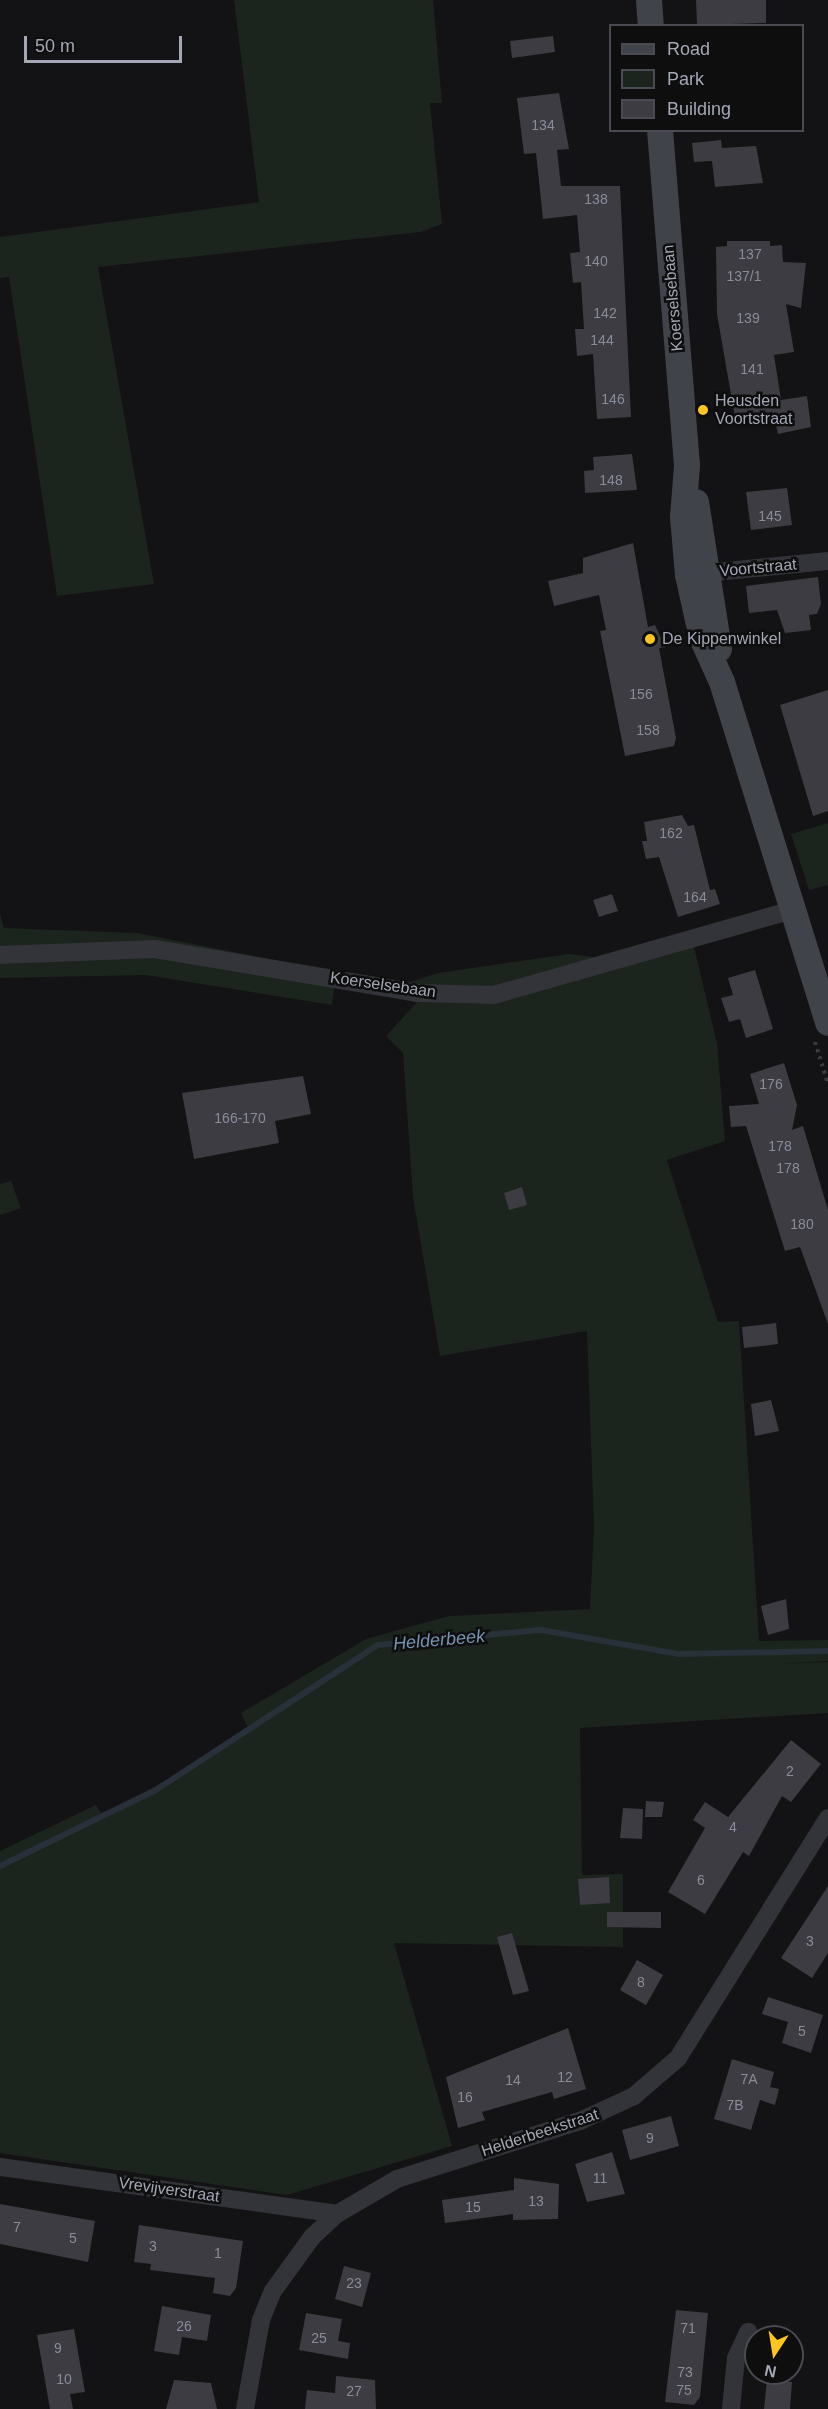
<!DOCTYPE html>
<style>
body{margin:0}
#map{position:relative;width:828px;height:2409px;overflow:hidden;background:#131214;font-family:Helvetica,sans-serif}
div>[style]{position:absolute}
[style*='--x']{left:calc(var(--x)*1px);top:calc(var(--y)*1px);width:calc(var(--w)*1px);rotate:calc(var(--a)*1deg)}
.green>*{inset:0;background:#1c241e}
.stream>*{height:6px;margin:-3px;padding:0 3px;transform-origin:3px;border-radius:3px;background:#283039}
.building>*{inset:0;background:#3c3c42}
.path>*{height:4px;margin-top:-2px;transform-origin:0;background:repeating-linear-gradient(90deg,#393b41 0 3px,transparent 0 7.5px)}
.street>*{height:18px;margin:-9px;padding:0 9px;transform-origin:9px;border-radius:9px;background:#33343a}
.secondary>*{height:26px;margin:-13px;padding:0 13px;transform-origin:13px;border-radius:13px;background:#41434a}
.dots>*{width:16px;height:16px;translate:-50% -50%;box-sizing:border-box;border:3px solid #0e0e0f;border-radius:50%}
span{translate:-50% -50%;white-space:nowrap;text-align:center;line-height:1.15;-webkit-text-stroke:5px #0e0e0f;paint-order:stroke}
.number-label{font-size:14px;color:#898c99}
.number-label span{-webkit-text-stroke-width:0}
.street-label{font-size:16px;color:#a3a7b6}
.poi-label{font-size:16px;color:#a3a7b6}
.left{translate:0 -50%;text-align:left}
.water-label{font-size:18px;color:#7793b4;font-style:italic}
.legend{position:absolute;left:609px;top:24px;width:195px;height:108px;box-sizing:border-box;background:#0e0e0f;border:2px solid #4a4b52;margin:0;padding:8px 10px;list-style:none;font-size:18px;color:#a3a7b6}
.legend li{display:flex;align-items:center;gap:12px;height:30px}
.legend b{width:30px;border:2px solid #4a4b52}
.north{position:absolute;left:744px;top:2325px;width:60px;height:60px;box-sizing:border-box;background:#0e0e0f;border:2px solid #4a4b52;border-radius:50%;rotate:192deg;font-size:16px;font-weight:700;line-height:24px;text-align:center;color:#a3a7b6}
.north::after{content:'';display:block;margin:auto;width:21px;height:27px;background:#ffc520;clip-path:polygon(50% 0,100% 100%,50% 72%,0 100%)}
.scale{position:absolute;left:24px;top:36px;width:158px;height:27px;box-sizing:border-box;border:3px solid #a3a7b6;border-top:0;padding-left:8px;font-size:18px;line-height:21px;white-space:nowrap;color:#a3a7b6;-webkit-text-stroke:4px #0e0e0f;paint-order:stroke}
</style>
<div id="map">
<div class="green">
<div style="clip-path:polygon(234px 0,433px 0,442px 103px,430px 103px,442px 224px,421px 232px,98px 267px,154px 584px,57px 596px,9px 277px,0 278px,0 237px,259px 202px)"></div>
<div style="clip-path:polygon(828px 823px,828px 885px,809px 890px,791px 834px)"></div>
<div style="clip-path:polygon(0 914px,4px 928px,137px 933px,336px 972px,332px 1005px,146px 975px,0 978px)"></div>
<div style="clip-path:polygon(693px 943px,717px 1043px,725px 1141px,667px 1160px,718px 1322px,739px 1321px,759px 1641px,828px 1640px,828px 1661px,776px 1664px,828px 1662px,828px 1713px,580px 1728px,582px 1875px,623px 1874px,623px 1947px,394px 1943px,452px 2146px,287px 2195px,0 2153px,0 1851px,96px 1805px,103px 1816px,168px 1779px,248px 1727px,241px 1713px,366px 1639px,449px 1616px,590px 1609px,594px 1527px,587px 1331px,440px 1356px,413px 1197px,403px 1053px,386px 1036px,429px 989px,404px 984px,438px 973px,569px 954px,603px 958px)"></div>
<div style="clip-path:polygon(11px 1181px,21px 1208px,0 1215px,0 1184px)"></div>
</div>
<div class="stream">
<div style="--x:0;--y:1866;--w:174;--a:-26"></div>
<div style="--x:156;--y:1790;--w:265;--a:-33.2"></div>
<div style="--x:378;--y:1645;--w:164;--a:-5.3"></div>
<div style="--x:541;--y:1630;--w:139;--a:9.9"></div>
<div style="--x:678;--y:1654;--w:150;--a:-1.1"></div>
</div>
<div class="building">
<div style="clip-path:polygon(696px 0,766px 0,766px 23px,697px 25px)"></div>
<div style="clip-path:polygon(553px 36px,555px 52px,512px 58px,510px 41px)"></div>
<div style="clip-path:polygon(559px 93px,569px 149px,557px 150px,561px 186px,620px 186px,631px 417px,597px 419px,593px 354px,577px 356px,575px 329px,584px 329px,581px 282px,573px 283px,570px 253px,580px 252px,577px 215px,543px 219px,536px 153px,524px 154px,517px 98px)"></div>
<div style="clip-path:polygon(721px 140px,722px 148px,756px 146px,763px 183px,715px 187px,712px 161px,694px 162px,692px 143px)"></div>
<div style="clip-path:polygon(727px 241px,770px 241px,770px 246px,782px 245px,783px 262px,806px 263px,801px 308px,786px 304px,794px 352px,774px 355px,781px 400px,807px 396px,811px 427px,778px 434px,774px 415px,736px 423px,717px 314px,716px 247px,727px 246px)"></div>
<div style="clip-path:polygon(632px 454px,637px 490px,585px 493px,584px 471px,594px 470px,593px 457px)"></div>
<div style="clip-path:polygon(787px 488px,792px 525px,751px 530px,746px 492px)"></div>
<div style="clip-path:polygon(633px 543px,648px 627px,655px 625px,665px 647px,659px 648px,676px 738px,674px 746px,625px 756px,600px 631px,606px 630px,599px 595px,554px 606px,548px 581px,583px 573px,583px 558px)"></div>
<div style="clip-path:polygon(818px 577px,821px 604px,817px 614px,809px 615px,811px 630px,785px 633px,777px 610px,749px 613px,746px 586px)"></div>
<div style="clip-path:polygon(828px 690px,828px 811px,813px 816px,780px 705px)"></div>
<div style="clip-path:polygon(682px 815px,688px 826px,694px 825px,710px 890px,715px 889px,720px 904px,678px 917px,659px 857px,646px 859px,642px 841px,647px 841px,644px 822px)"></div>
<div style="clip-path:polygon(612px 894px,618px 911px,599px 917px,593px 900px)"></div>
<div style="clip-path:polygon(755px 970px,773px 1029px,746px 1038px,740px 1019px,729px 1022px,721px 998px,733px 995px,728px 978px)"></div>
<div style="clip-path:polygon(784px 1063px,797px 1105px,792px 1130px,803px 1126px,828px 1210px,828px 1324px,800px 1247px,785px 1251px,746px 1126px,731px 1127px,729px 1106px,759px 1104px,750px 1074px)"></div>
<div style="clip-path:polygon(303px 1076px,311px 1114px,275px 1121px,279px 1143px,194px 1159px,182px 1093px)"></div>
<div style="clip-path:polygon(522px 1187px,527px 1205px,509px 1210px,504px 1193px)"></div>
<div style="clip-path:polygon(776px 1323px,778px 1344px,744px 1348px,742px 1327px)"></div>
<div style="clip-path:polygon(771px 1400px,779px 1431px,755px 1436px,751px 1404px)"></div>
<div style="clip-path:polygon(786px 1599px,789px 1629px,768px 1635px,761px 1606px)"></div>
<div style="clip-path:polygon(791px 1740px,821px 1764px,791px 1802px,782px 1796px,749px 1856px,743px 1852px,705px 1914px,668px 1892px,705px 1828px,693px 1820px,705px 1802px,728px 1817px)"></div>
<div style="clip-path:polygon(646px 1801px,664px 1802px,662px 1817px,645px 1817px)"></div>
<div style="clip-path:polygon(623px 1808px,643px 1809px,642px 1839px,620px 1838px)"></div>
<div style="clip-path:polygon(609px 1877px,610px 1903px,580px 1905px,578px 1879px)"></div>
<div style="clip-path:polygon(828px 1886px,828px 1953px,812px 1978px,781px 1958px)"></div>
<div style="clip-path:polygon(607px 1912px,661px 1912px,661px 1928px,607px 1927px)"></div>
<div style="clip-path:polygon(512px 1933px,529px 1991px,513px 1995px,497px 1937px)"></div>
<div style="clip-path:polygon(637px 1960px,663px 1975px,646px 2005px,620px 1990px)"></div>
<div style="clip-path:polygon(768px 1997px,823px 2015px,811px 2053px,782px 2043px,788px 2022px,762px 2014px)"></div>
<div style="clip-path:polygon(568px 2028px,586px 2089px,554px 2099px,552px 2092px,482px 2112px,485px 2120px,458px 2128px,446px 2077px)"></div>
<div style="clip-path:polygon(732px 2059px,774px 2072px,770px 2087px,779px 2089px,775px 2105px,760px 2100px,751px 2130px,714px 2119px)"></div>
<div style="clip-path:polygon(671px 2116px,679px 2146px,630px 2160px,622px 2130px)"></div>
<div style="clip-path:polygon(612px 2152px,625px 2194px,587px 2202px,575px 2164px)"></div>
<div style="clip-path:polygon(514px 2178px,559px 2184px,558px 2219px,513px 2220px,513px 2214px,445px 2223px,442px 2200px,514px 2190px)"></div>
<div style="clip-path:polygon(0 2204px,95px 2221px,88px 2262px,0 2244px)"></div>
<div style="clip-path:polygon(139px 2225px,243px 2241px,236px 2288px,230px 2296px,213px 2293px,215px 2278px,150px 2270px,151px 2264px,134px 2262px)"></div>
<div style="clip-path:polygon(344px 2266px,371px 2273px,362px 2307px,335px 2299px)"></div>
<div style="clip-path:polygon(162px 2306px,211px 2315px,207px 2341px,182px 2337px,179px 2355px,154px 2351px)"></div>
<div style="clip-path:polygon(676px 2310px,708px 2313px,700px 2397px,694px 2405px,665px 2402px)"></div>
<div style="clip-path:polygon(306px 2313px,342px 2319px,338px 2341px,350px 2343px,348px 2359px,299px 2350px)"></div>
<div style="clip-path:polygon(74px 2329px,85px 2392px,70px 2394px,73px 2409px,50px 2409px,37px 2335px)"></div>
<div style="clip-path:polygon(336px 2376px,375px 2380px,376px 2409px,305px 2409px,307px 2390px,335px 2393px)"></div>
<div style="clip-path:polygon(174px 2380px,211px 2383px,217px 2409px,166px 2409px)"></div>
<div style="clip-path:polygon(767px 2380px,792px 2382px,790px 2409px,764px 2409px)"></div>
</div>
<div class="path">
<div style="--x:815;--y:1042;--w:44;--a:72.8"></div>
</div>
<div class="street">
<div style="--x:695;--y:574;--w:134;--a:-5.6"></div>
<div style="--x:0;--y:955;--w:155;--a:-2.2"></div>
<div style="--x:155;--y:949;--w:267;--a:9.5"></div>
<div style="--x:418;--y:993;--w:76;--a:1.5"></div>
<div style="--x:494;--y:995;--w:311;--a:-15.9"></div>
<div style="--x:0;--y:2167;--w:340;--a:7.9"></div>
<div style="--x:245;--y:2409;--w:90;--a:-79.8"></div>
<div style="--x:261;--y:2320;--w:31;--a:-68"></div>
<div style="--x:273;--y:2291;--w:67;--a:-54.2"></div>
<div style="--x:312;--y:2237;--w:34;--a:-43"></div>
<div style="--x:337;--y:2214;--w:69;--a:-30.3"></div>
<div style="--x:397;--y:2179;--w:192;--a:-17.6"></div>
<div style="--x:580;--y:2121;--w:60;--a:-24.8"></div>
<div style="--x:634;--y:2096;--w:58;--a:-40.8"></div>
<div style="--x:678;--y:2058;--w:283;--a:-58"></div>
<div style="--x:731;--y:2409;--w:51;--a:-84.4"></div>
<div style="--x:736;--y:2358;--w:29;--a:-65"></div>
</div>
<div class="secondary">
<div style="--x:649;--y:0;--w:26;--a:86"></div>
<div style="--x:660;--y:130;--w:337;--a:85.4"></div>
<div style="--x:687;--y:466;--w:51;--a:94.5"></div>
<div style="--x:683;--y:517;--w:58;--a:85.1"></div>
<div style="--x:688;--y:575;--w:65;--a:77.5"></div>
<div style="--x:702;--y:638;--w:48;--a:65.6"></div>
<div style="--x:722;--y:682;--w:357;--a:72.7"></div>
<div style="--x:696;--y:502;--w:149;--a:81.1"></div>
</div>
<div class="dots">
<div style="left:703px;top:410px;background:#ffc520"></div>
<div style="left:650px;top:639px;background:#ffc520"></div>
</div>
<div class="number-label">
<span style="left:543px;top:125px">134</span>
<span style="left:596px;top:199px">138</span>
<span style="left:750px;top:254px">137</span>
<span style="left:596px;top:261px">140</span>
<span style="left:744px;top:276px">137/1</span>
<span style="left:605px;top:313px">142</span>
<span style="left:748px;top:318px">139</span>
<span style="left:602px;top:340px">144</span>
<span style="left:752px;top:369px">141</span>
<span style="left:613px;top:399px">146</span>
<span style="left:611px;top:480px">148</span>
<span style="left:770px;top:516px">145</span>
<span style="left:641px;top:694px">156</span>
<span style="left:648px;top:730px">158</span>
<span style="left:671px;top:833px">162</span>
<span style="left:695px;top:897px">164</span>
<span style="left:771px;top:1084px">176</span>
<span style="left:240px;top:1118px">166-170</span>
<span style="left:780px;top:1146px">178</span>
<span style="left:788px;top:1168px">178</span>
<span style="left:802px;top:1224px">180</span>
<span style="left:790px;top:1771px">2</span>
<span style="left:733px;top:1827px">4</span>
<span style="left:701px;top:1880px">6</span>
<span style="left:810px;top:1941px">3</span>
<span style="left:641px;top:1982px">8</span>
<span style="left:802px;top:2031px">5</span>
<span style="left:565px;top:2077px">12</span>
<span style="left:749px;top:2079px">7A</span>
<span style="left:513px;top:2080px">14</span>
<span style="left:465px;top:2097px">16</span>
<span style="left:735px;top:2105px">7B</span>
<span style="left:650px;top:2138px">9</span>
<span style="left:600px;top:2178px">11</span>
<span style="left:536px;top:2201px">13</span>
<span style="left:473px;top:2207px">15</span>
<span style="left:17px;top:2227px">7</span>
<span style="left:73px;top:2238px">5</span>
<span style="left:153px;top:2246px">3</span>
<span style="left:218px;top:2253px">1</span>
<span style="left:354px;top:2283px">23</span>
<span style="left:184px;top:2326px">26</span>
<span style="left:688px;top:2328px">71</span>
<span style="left:319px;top:2338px">25</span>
<span style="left:58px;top:2348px">9</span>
<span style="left:685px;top:2372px">73</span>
<span style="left:64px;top:2379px">10</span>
<span style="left:684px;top:2390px">75</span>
<span style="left:354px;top:2391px">27</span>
</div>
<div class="street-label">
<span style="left:673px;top:298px;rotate:-95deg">Koerselsebaan</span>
<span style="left:758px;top:568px;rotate:-5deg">Voortstraat</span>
<span style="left:383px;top:985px;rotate:8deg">Koerselsebaan</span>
<span style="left:540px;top:2133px;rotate:-18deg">Helderbeekstraat</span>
<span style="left:169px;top:2190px;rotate:8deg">Vrevijverstraat</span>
</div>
<div class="poi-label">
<span class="left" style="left:715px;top:410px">Heusden<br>Voortstraat</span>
<span class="left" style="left:662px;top:639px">De Kippenwinkel</span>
</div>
<div class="water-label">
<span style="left:439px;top:1640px;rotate:-5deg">Helderbeek</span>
</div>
<ul class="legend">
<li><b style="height:8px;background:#41434a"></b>Road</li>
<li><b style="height:16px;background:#1c241e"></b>Park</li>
<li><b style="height:16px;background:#3c3c42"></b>Building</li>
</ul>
<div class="north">N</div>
<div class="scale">50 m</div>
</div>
